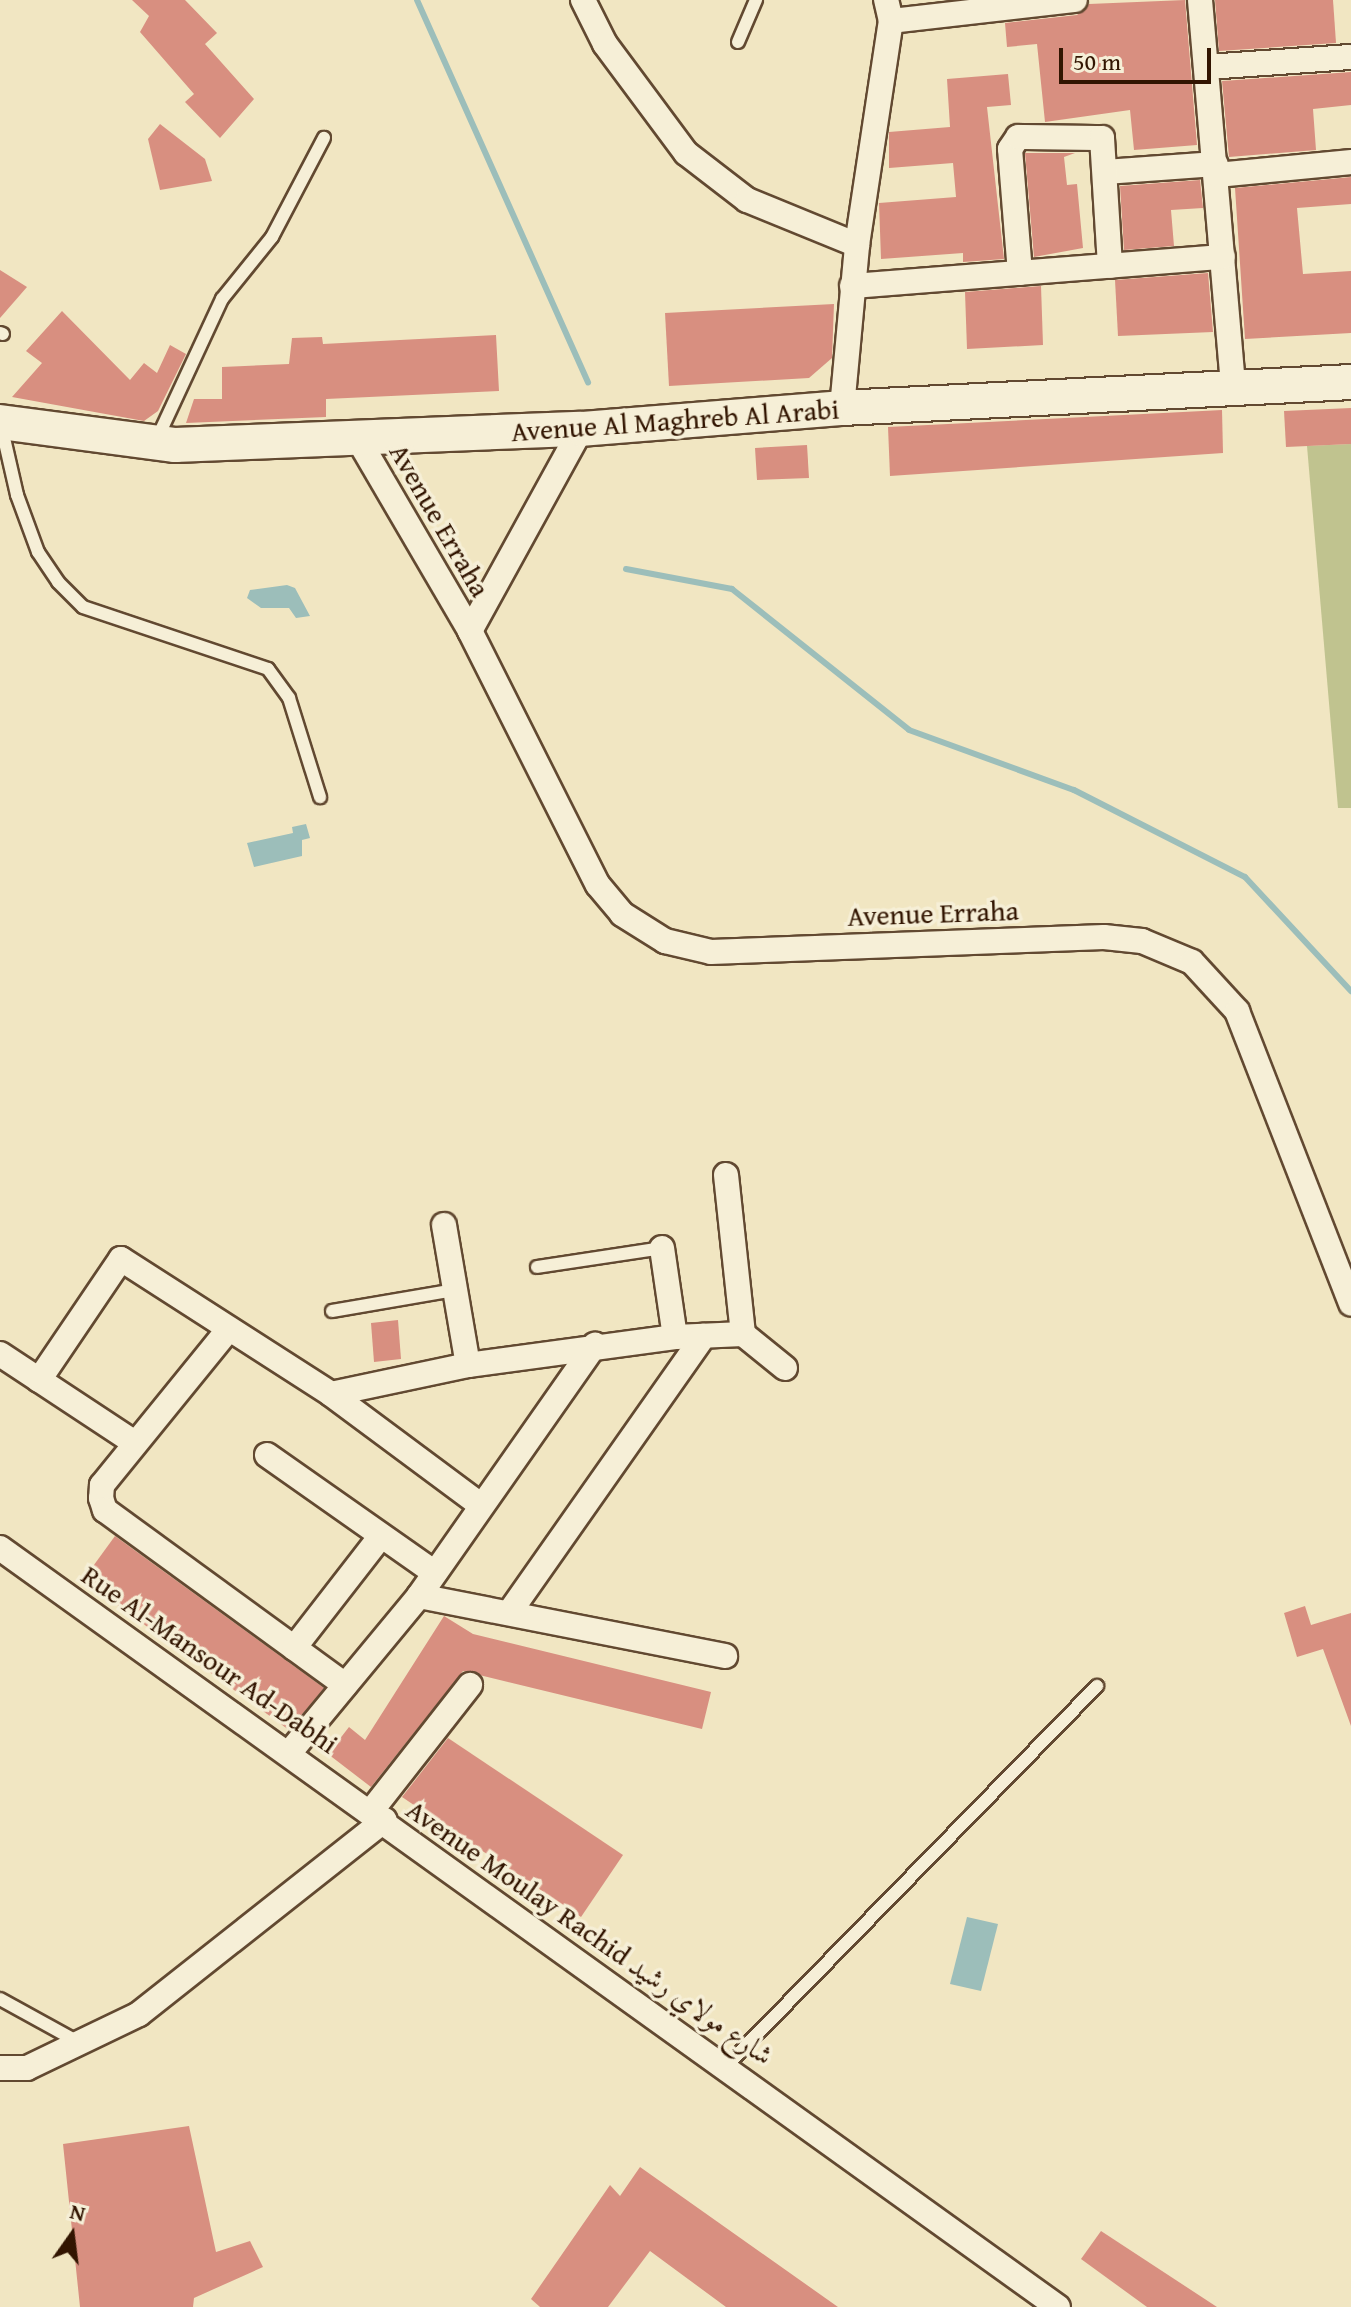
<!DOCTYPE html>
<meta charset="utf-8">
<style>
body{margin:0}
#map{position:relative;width:1351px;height:2307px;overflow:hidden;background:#f1e6c2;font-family:"Gentium Book Plus",Amiri,serif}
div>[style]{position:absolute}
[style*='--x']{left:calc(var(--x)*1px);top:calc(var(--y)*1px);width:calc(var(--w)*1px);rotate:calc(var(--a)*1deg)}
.green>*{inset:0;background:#c0c38f}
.water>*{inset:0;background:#9cbeba}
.stream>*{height:6px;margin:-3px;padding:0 3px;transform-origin:3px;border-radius:3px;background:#9cbeba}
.building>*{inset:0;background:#d88f80}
.roads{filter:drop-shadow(2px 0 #624931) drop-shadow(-2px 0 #624931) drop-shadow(0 2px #624931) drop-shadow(0 -2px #624931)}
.lane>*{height:12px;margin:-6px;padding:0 6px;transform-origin:6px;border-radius:6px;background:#f6efd7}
.street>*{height:24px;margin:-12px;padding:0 12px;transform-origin:12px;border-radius:12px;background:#f6efd7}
.secondary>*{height:34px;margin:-17px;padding:0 17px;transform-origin:17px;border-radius:17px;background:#f6efd7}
span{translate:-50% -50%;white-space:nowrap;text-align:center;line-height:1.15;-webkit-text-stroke:7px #f6efd7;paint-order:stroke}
.street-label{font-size:28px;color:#321501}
.north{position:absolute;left:32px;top:2195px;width:80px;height:80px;-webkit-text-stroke:6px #f6efd7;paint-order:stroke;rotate:14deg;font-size:22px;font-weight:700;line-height:32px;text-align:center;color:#321501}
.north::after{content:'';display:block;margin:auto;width:28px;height:36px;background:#321501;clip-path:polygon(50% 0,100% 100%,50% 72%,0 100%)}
.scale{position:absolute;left:1059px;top:48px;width:152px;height:36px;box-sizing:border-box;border:4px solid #321501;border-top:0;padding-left:10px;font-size:24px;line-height:28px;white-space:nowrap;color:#321501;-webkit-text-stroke:6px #f6efd7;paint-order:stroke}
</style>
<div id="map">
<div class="green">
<div style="clip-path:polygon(1351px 444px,1351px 808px,1338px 808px,1307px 446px)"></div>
</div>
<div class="water">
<div style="clip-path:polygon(287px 585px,295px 588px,310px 616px,296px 618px,289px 608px,261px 608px,247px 598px,250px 590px)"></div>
<div style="clip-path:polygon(306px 824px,310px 838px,302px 840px,302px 856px,254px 867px,247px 843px,293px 833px,292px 827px)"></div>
<div style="clip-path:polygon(967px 1917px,998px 1924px,981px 1991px,950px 1984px)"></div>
</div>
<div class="stream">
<div style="--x:417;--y:0;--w:419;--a:65.9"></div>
<div style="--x:626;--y:569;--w:108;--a:10.7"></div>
<div style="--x:732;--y:589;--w:226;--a:38.5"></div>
<div style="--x:909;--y:730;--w:176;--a:20"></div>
<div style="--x:1074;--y:790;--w:192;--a:27"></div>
<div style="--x:1245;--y:877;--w:156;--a:47.1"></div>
</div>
<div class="building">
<div style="clip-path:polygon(132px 0,185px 0,217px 33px,205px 44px,254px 99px,220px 138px,185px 102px,194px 94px,140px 32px,149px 16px)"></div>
<div style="clip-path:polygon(1185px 0,1197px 145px,1134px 150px,1130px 110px,1045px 122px,1037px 44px,1007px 47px,1005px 23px,1077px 15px,1089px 4px)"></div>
<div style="clip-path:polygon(1215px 0,1333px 0,1336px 43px,1219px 51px)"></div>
<div style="clip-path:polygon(1351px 72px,1351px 105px,1313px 109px,1316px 150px,1229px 157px,1222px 81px)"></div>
<div style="clip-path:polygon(1008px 74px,1011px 105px,987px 107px,1004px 259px,963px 262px,963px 253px,881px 259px,879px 203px,956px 197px,953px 163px,889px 168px,889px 132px,950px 127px,947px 79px)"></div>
<div style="clip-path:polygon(160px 124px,205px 159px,212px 181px,160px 190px,148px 139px)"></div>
<div style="clip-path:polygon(1025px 153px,1075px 153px,1064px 157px,1067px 185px,1077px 184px,1083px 248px,1034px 257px)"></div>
<div style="clip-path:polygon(1351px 177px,1351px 204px,1297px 208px,1303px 274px,1351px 271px,1351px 333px,1245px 339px,1235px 188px)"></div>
<div style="clip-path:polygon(1200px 180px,1203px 208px,1171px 210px,1174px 246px,1124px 250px,1120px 186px)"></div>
<div style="clip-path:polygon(0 270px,27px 287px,0 318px)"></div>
<div style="clip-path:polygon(1208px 273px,1213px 332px,1118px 336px,1115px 280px)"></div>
<div style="clip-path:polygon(1041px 286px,1043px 345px,967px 349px,965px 292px)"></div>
<div style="clip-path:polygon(834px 304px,832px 358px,809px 378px,669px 386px,665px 313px)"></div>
<div style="clip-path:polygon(62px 311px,130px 380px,144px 363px,157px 373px,170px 345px,186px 354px,158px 411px,144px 421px,12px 397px,42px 363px,26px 351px)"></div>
<div style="clip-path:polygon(496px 335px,499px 391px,326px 399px,326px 417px,186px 423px,194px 399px,222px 399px,222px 367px,289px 364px,292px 338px,322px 337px,323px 344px)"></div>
<div style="clip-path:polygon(1351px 408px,1351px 444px,1286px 447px,1284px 411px)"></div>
<div style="clip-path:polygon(1222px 410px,1223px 453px,890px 476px,888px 427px)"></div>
<div style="clip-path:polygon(807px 445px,809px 478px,757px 480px,755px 448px)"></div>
<div style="clip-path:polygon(398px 1320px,401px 1359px,374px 1362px,371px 1323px)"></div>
<div style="clip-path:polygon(115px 1536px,324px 1688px,289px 1730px,83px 1580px)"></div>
<div style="clip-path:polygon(1305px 1606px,1311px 1625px,1351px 1613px,1351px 1726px,1323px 1649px,1297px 1657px,1284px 1613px)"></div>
<div style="clip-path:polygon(444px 1616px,473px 1634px,711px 1692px,702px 1729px,463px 1671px,371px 1787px,328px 1754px,349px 1727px,365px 1740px)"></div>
<div style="clip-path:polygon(448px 1738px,623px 1855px,581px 1917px,402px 1797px)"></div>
<div style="clip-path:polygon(189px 2126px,216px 2252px,250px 2241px,263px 2267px,194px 2298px,193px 2307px,80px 2307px,63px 2144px)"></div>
<div style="clip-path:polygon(640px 2167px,838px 2307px,726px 2307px,650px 2251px,608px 2307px,540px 2307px,531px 2299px,610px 2185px,620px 2196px)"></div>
<div style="clip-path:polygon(1101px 2231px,1217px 2307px,1147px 2307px,1081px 2259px)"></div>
</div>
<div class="roads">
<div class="lane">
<div style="--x:738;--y:42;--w:46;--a:-66.8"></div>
<div style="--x:0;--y:333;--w:3;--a:18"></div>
<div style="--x:1;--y:425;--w:72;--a:77.1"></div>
<div style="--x:17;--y:495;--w:61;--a:69.8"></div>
<div style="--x:38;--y:552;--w:36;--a:56"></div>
<div style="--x:58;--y:582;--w:35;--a:45"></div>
<div style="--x:83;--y:607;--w:195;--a:18.5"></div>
<div style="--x:268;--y:669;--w:36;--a:54"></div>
<div style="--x:289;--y:698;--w:104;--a:72.6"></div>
<div style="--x:156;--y:441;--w:157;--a:-65.1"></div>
<div style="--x:222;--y:299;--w:80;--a:-51.1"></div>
<div style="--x:272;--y:237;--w:112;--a:-62.3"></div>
<div style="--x:537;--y:1267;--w:126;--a:-8.6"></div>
<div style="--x:332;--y:1311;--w:125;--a:-9.7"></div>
<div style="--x:0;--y:1999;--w:91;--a:28.8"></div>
<div style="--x:727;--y:2065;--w:530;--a:-45.69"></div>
</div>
<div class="street">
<div style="--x:583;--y:0;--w:49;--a:63.4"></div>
<div style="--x:605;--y:44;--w:136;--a:53.4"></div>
<div style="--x:686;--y:153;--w:77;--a:37.6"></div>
<div style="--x:747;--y:200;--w:119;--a:22.2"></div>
<div style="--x:1200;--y:0;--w:387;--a:85.1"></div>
<div style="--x:891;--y:21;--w:185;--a:-6.5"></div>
<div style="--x:1207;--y:67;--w:144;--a:-4"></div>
<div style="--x:1105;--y:172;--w:111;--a:-4.1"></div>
<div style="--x:1217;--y:175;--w:135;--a:-5.5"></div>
<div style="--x:1020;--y:273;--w:124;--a:-94.6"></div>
<div style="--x:1010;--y:149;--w:14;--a:-56"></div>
<div style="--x:1018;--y:137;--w:84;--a:0.7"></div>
<div style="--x:1102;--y:138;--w:128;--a:86.4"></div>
<div style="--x:852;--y:286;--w:372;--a:-4.5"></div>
<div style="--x:842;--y:408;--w:164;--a:-84.7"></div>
<div style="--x:857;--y:245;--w:227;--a:-81.4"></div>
<div style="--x:891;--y:21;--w:22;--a:-103"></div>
<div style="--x:358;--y:439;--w:222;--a:59.7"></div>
<div style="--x:470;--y:631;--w:284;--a:63.3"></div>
<div style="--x:598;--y:885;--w:38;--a:50"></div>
<div style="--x:622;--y:914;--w:51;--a:32.1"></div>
<div style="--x:665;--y:941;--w:47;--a:13.4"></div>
<div style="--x:711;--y:952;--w:393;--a:-2.2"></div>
<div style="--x:1104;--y:937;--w:38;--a:6"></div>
<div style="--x:1142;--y:941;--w:54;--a:22.8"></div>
<div style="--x:1192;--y:962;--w:67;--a:47.4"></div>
<div style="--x:1237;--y:1011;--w:314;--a:68.7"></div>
<div style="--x:470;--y:631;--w:230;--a:-61.2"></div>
<div style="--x:726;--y:1175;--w:160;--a:83.9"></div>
<div style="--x:444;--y:1225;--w:142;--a:80.3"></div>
<div style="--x:662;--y:1248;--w:90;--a:81.7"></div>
<div style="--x:228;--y:1330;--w:200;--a:129.1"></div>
<div style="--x:102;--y:1485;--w:13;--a:94"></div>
<div style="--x:101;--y:1498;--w:13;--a:72"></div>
<div style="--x:105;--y:1510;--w:297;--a:36.1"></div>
<div style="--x:0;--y:1354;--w:162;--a:33.4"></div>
<div style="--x:39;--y:1380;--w:146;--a:-55.9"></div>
<div style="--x:121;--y:1259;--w:250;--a:32.7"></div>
<div style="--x:331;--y:1394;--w:183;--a:36.6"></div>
<div style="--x:331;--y:1394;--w:140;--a:-12"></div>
<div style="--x:468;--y:1365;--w:209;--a:-7.7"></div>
<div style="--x:675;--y:1337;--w:68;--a:-2.5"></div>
<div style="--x:743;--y:1334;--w:54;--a:39"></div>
<div style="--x:267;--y:1455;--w:205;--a:35.1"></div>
<div style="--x:0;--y:1548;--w:1302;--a:35.66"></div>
<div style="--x:419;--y:1596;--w:312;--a:11.1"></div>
<div style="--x:509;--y:1613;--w:339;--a:-54.9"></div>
<div style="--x:294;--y:1648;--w:142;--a:-52.2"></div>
<div style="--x:290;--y:1752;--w:202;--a:-50.4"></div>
<div style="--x:419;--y:1596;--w:307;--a:-55"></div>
<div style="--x:372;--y:1810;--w:159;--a:-51.9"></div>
<div style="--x:0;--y:2068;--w:27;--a:0"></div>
<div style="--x:27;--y:2068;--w:124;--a:-25.7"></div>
<div style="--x:139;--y:2014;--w:313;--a:-38.3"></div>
</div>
<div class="secondary">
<div style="--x:0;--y:422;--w:177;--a:7.5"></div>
<div style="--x:175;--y:445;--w:406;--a:-2.3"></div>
<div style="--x:581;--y:429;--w:262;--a:-4.6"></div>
<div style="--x:842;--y:408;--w:510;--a:-2.92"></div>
</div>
</div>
<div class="street-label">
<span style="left:675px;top:420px;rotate:-4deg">Avenue Al Maghreb Al Arabi</span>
<span style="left:440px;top:520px;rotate:60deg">Avenue Erraha</span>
<span style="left:933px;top:913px;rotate:-2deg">Avenue Erraha</span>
<span style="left:210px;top:1659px;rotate:35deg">Rue Al-Mansour Ad-Dabhi</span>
<span style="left:590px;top:1932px;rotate:35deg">Avenue Moulay Rachid شارع مولاي رشيد</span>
</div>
<div class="north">N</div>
<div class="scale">50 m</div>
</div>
